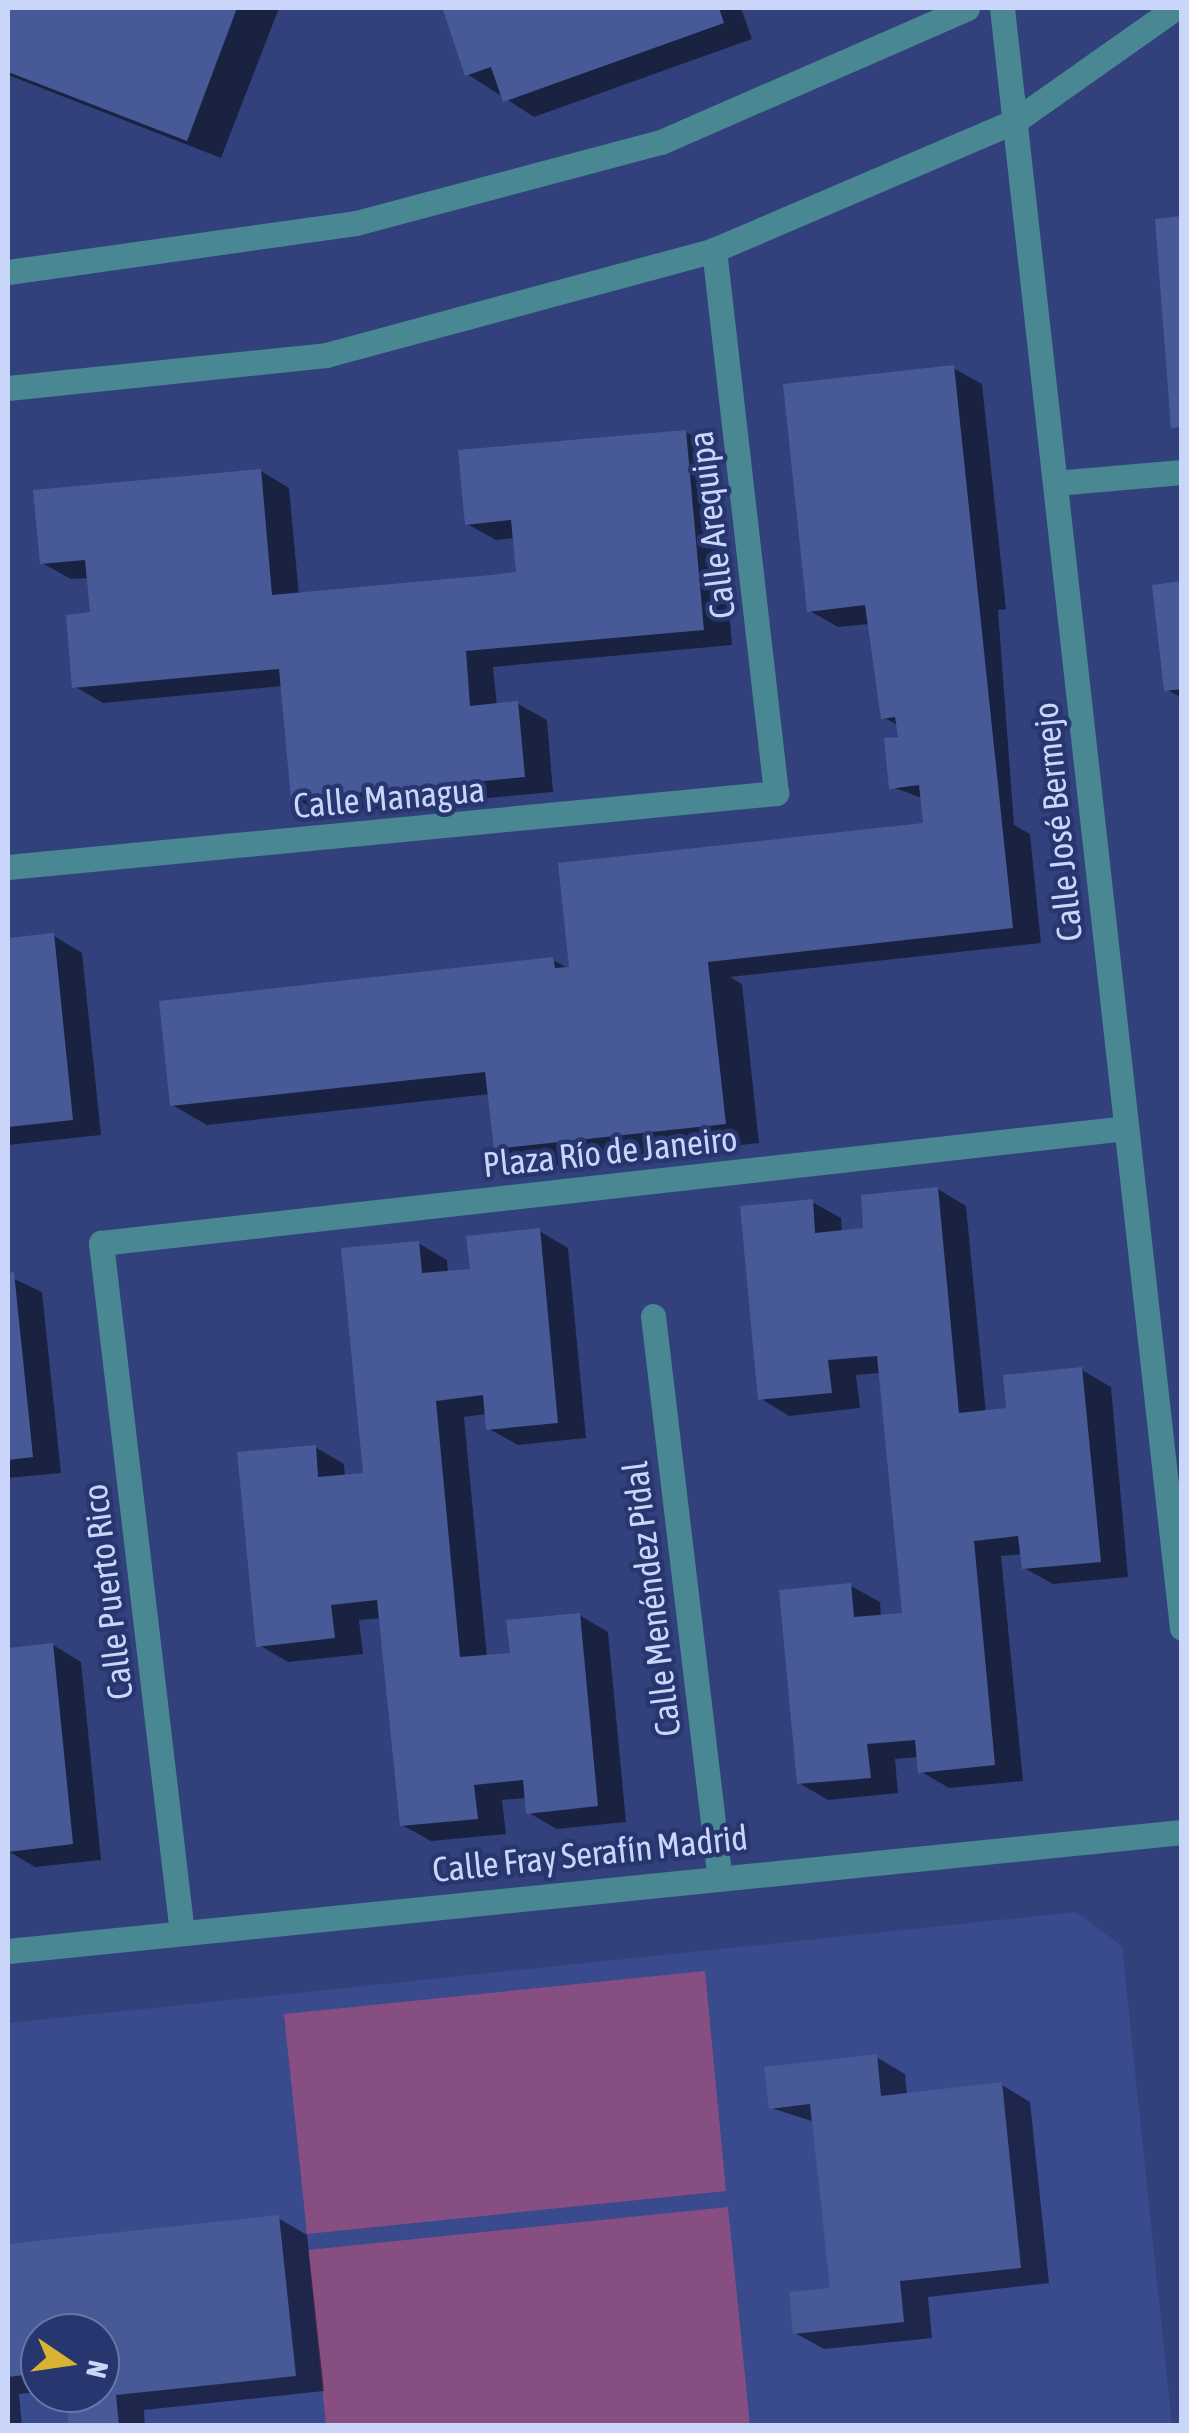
<!DOCTYPE html>
<meta charset="utf-8">
<style>
body{margin:0}
#map{position:relative;width:1189px;height:2433px;overflow:hidden;background:#32417c;font-family:"Asap Condensed",sans-serif}
div>[style]{position:absolute}
[style*='--x']{left:calc(var(--x)*1px);top:calc(var(--y)*1px);width:calc(var(--w)*1px);rotate:calc(var(--a)*1deg)}
.built>*{inset:0;background:#394a8d}
.green>*{inset:0;background:#874e81}
.shadow>*{inset:0;background:#0007}
.building>*{inset:0;background:#485997}
.minor>*{height:25px;margin:-12.5px;padding:0 12.5px;transform-origin:12.5px;border-radius:12.5px;background:#498792}
span{translate:-50% -50%;white-space:nowrap;text-align:center;line-height:1.15;-webkit-text-stroke:9px #283670;paint-order:stroke}
.street-label{font-size:35px;color:#c9d5f9}
.frame{position:absolute;inset:0;border:10px solid #c9d5f9;pointer-events:none}
.north{position:absolute;left:20px;top:2313px;width:100px;height:100px;box-sizing:border-box;background:#283670;border:2px solid #6876a7;border-radius:50%;rotate:103deg;font-size:28px;font-weight:700;line-height:40px;text-align:center;color:#c9d5f9}
.north::after{content:'';display:block;margin:auto;width:35px;height:45px;background:#dab333;clip-path:polygon(50% 0,100% 100%,50% 72%,0 100%)}
</style>
<div id="map">
<div class="built">
<div style="clip-path:polygon(evenodd,1076px 1912px,1122px 1946px,1172px 2425px,8px 2425px,8px 2023px,1076px 1912px,40px 2333px,100px 2333px,100px 2393px,40px 2393px,40px 2333px)"></div>
</div>
<div class="green">
<div style="clip-path:polygon(705px 1971px,726px 2191px,307px 2234px,284px 2014px)"></div>
<div style="clip-path:polygon(728px 2207px,750px 2425px,326px 2425px,308px 2250px)"></div>
</div>
<div class="shadow">
<div style="clip-path:polygon(8px 8px,279px 8px,221px 158px,8px 75px)"></div>
<div style="clip-path:polygon(458px 8px,741px 8px,752px 39px,534px 117px,467px 74px,446px 12px)"></div>
<div style="clip-path:polygon(953px 368px,982px 384px,1006px 609px,998px 610px,1014px 825px,1030px 834px,1041px 943px,730px 977px,742px 984px,759px 1143px,531px 1168px,496px 1148px,490px 1094px,207px 1125px,172px 1105px,553px 960px,571px 970px,931px 825px,922px 798px,892px 787px,899px 726px,883px 717px,870px 624px,838px 627px,810px 611px)"></div>
<div style="clip-path:polygon(686px 432px,715px 449px,732px 645px,493px 667px,497px 706px,518px 704px,547px 720px,553px 792px,322px 814px,293px 797px,283px 686px,103px 703px,74px 686px,93px 615px,90px 578px,71px 579px,42px 563px,261px 471px,289px 488px,299px 595px,519px 575px,515px 538px,496px 540px,467px 524px)"></div>
<div style="clip-path:polygon(1182px 584px,1182px 698px,1166px 689px)"></div>
<div style="clip-path:polygon(54px 936px,82px 953px,101px 1135px,8px 1145px,8px 941px)"></div>
<div style="clip-path:polygon(938px 1189px,966px 1206px,986px 1413px,1009px 1411px,1082px 1370px,1111px 1387px,1128px 1577px,1053px 1584px,1024px 1568px,1023px 1554px,1001px 1556px,1023px 1781px,949px 1788px,920px 1771px,919px 1757px,895px 1759px,898px 1793px,828px 1800px,799px 1783px,851px 1586px,880px 1602px,881px 1617px,905px 1615px,882px 1373px,856px 1375px,860px 1408px,789px 1416px,761px 1399px,812px 1202px,841px 1218px,842px 1233px,866px 1230px)"></div>
<div style="clip-path:polygon(539px 1231px,568px 1248px,586px 1438px,518px 1445px,489px 1429px,487px 1414px,464px 1417px,487px 1658px,512px 1655px,579px 1615px,608px 1632px,626px 1822px,557px 1829px,529px 1813px,527px 1798px,502px 1800px,506px 1834px,431px 1841px,402px 1825px,382px 1618px,359px 1620px,363px 1654px,288px 1662px,259px 1645px,315px 1447px,344px 1464px,345px 1477px,366px 1475px,418px 1243px,447px 1260px,448px 1273px,473px 1271px)"></div>
<div style="clip-path:polygon(8px 1276px,42px 1292px,61px 1473px,8px 1478px)"></div>
<div style="clip-path:polygon(53px 1645px,81px 1662px,101px 1860px,35px 1867px,8px 1851px,8px 1650px)"></div>
<div style="clip-path:polygon(876px 2057px,905px 2074px,907px 2095px,1002px 2085px,1030px 2102px,1049px 2283px,928px 2297px,932px 2338px,824px 2349px,795px 2333px,832px 2290px,815px 2122px,771px 2108px)"></div>
<div style="clip-path:polygon(278px 2218px,307px 2235px,324px 2391px,144px 2410px,145px 2426px,71px 2426px,68px 2393px,100px 2393px,100px 2333px,40px 2333px,40px 2392px,19px 2394px,22px 2426px,8px 2426px,8px 2247px)"></div>
</div>
<div class="building">
<div style="clip-path:polygon(8px 8px,237px 8px,187px 141px,8px 72px)"></div>
<div style="clip-path:polygon(719px 8px,724px 23px,503px 102px,491px 67px,465px 76px,443px 10px)"></div>
<div style="clip-path:polygon(1182px 216px,1182px 427px,1171px 428px,1155px 219px)"></div>
<div style="clip-path:polygon(954px 365px,1013px 928px,708px 962px,726px 1124px,494px 1149px,485px 1072px,170px 1106px,159px 1001px,553px 957px,555px 968px,569px 967px,558px 863px,923px 823px,919px 785px,889px 789px,884px 738px,898px 737px,895px 717px,881px 719px,865px 605px,807px 612px,783px 384px)"></div>
<div style="clip-path:polygon(686px 430px,704px 630px,466px 651px,470px 706px,518px 701px,525px 777px,291px 799px,279px 669px,72px 688px,66px 615px,90px 612px,85px 560px,40px 564px,33px 490px,261px 469px,272px 595px,491px 575px,516px 572px,511px 520px,465px 525px,458px 450px)"></div>
<div style="clip-path:polygon(1182px 581px,1182px 689px,1164px 691px,1152px 585px)"></div>
<div style="clip-path:polygon(54px 933px,73px 1120px,8px 1127px,8px 938px)"></div>
<div style="clip-path:polygon(938px 1187px,959px 1413px,1006px 1408px,1003px 1375px,1082px 1367px,1101px 1562px,1022px 1569px,1018px 1536px,974px 1541px,995px 1765px,918px 1773px,915px 1740px,867px 1744px,871px 1778px,797px 1784px,779px 1590px,851px 1583px,854px 1617px,902px 1613px,877px 1356px,828px 1360px,832px 1393px,758px 1400px,740px 1206px,813px 1199px,815px 1233px,863px 1228px,861px 1195px)"></div>
<div style="clip-path:polygon(540px 1228px,558px 1423px,486px 1430px,483px 1395px,436px 1401px,460px 1657px,510px 1653px,506px 1620px,580px 1613px,598px 1806px,526px 1814px,523px 1780px,474px 1785px,478px 1819px,400px 1826px,377px 1600px,331px 1605px,335px 1638px,256px 1647px,237px 1452px,316px 1445px,318px 1477px,363px 1473px,341px 1248px,419px 1241px,422px 1273px,470px 1269px,466px 1236px)"></div>
<div style="clip-path:polygon(14px 1272px,33px 1457px,8px 1460px,8px 1273px)"></div>
<div style="clip-path:polygon(53px 1643px,73px 1844px,8px 1852px,8px 1648px)"></div>
<div style="clip-path:polygon(877px 2054px,881px 2096px,1002px 2082px,1021px 2268px,900px 2281px,904px 2322px,793px 2334px,789px 2292px,830px 2288px,810px 2104px,769px 2109px,764px 2067px)"></div>
<div style="clip-path:polygon(279px 2215px,296px 2376px,116px 2395px,119px 2426px,69px 2426px,65px 2393px,100px 2393px,100px 2333px,40px 2333px,40px 2373px,8px 2377px,8px 2244px)"></div>
</div>
<div class="minor">
<div style="--x:1002;--y:8;--w:1630;--a:83.66"></div>
<div style="--x:8;--y:272;--w:351;--a:-8"></div>
<div style="--x:356;--y:223;--w:316;--a:-14.9"></div>
<div style="--x:661;--y:142;--w:334;--a:-23.6"></div>
<div style="--x:8;--y:388;--w:320;--a:-5.9"></div>
<div style="--x:326;--y:355;--w:402;--a:-15.1"></div>
<div style="--x:714;--y:250;--w:327;--a:-23.2"></div>
<div style="--x:1015;--y:121;--w:196;--a:-35.2"></div>
<div style="--x:1055;--y:483;--w:127;--a:-5"></div>
<div style="--x:8;--y:867;--w:772;--a:-5.5"></div>
<div style="--x:776;--y:793;--w:547;--a:-96.51"></div>
<div style="--x:653;--y:1316;--w:561;--a:83.24"></div>
<div style="--x:182;--y:1933;--w:695;--a:-96.7"></div>
<div style="--x:101;--y:1243;--w:1031;--a:-6.4"></div>
<div style="--x:8;--y:1951;--w:1180;--a:-5.79"></div>
</div>
<div class="street-label">
<span style="left:711px;top:525px;rotate:-97deg">Calle Arequipa</span>
<span style="left:389px;top:797px;rotate:-5deg">Calle Managua</span>
<span style="left:1057px;top:822px;rotate:-96deg">Calle José Bermejo</span>
<span style="left:610px;top:1151px;rotate:-6deg">Plaza Río de Janeiro</span>
<span style="left:107px;top:1592px;rotate:-97deg">Calle Puerto Rico</span>
<span style="left:651px;top:1599px;rotate:-97deg">Calle Menéndez Pidal</span>
<span style="left:590px;top:1853px;rotate:-6deg">Calle Fray Serafín Madrid</span>
</div>
<div class="frame"></div>
<div class="north">N</div>
</div>
